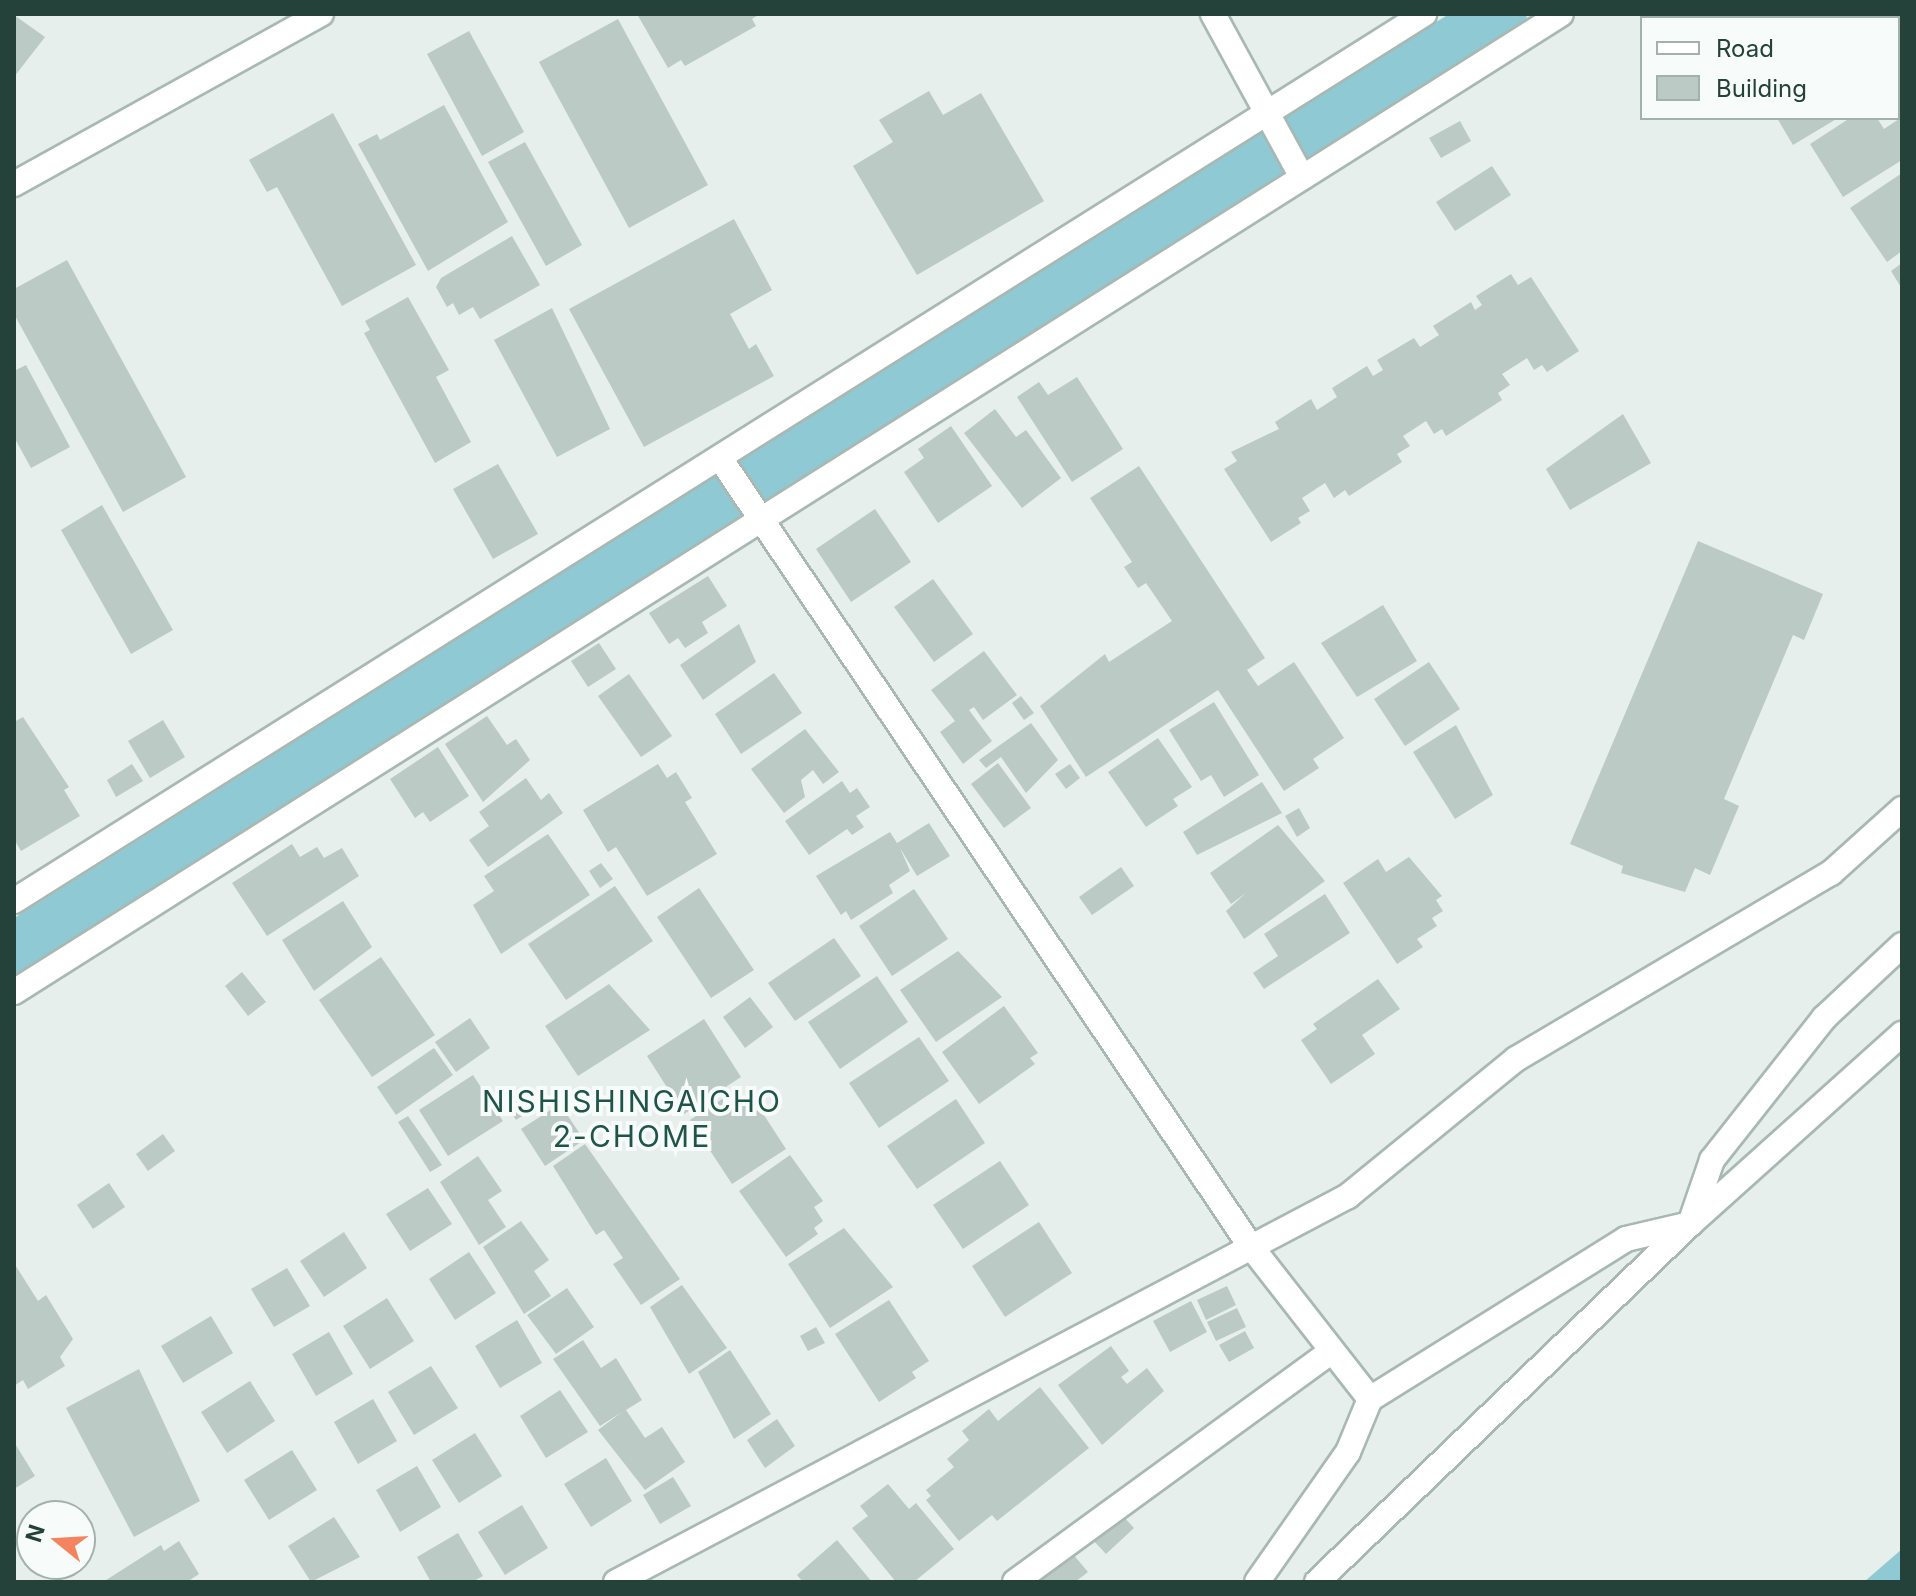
<!DOCTYPE html>
<style>
body{margin:0}
#map{position:relative;width:1916px;height:1596px;overflow:hidden;background:#e6efeb;font-family:Inter,sans-serif}
div>[style]{position:absolute}
[style*='--x']{left:calc(var(--x)*1px);top:calc(var(--y)*1px);width:calc(var(--w)*1px);rotate:calc(var(--a)*1deg)}
.water>*{inset:0;background:#8ec9d4}
.canal>*{height:54px;margin:-27px;padding:0 27px;transform-origin:27px;border-radius:27px;background:#8ec9d4}
.building>*{inset:0;background:#bbcac4}
.roads{filter:drop-shadow(2px 0 #a8b8b2) drop-shadow(-2px 0 #a8b8b2) drop-shadow(0 2px #a8b8b2) drop-shadow(0 -2px #a8b8b2)}
.minor>*{height:24px;margin:-12px;padding:0 12px;transform-origin:12px;border-radius:12px;background:#fff}
span{translate:-50% -50%;white-space:nowrap;text-align:center;line-height:1.15;-webkit-text-stroke:8px #f7fbf9;paint-order:stroke}
.neighbourhood-label{font-size:30px;color:#1f5548;letter-spacing:2px}
.frame{position:absolute;inset:0;border:16px solid #24423a;pointer-events:none}
.legend{position:absolute;left:1640px;top:16px;width:260px;height:104px;box-sizing:border-box;background:#f7fbf9;border:2px solid #a3b1ad;margin:0;padding:10px 14px;list-style:none;font-size:24px;color:#24423a}
.legend li{display:flex;align-items:center;gap:16px;height:40px}
.legend b{width:40px;border:2px solid #a3b1ad}
.north{position:absolute;left:16px;top:1500px;width:80px;height:80px;box-sizing:border-box;background:#f7fbf9;border:2px solid #a3b1ad;border-radius:50%;rotate:288deg;font-size:22px;font-weight:700;line-height:32px;text-align:center;color:#24423a}
.north::after{content:'';display:block;margin:auto;width:28px;height:36px;background:#f4845f;clip-path:polygon(50% 0,100% 100%,50% 72%,0 100%)}
</style>
<div id="map">
<div class="water">
<div style="clip-path:polygon(1902px 1549px,1902px 1582px,1864px 1582px)"></div>
</div>
<div class="canal">
<div style="--x:14;--y:950;--w:1756;--a:-32.21"></div>
</div>
<div class="building">
<div style="clip-path:polygon(637px 14px,760px 14px,752px 19px,756px 26px,685px 66px,681px 60px,668px 68px)"></div>
<div style="clip-path:polygon(1740px 14px,1848px 14px,1851px 18px,1734px 18px)"></div>
<div style="clip-path:polygon(14px 15px,45px 37px,14px 77px)"></div>
<div style="clip-path:polygon(618px 19px,708px 185px,629px 228px,539px 62px)"></div>
<div style="clip-path:polygon(469px 31px,524px 132px,482px 156px,427px 54px)"></div>
<div style="clip-path:polygon(929px 91px,943px 115px,981px 93px,1044px 201px,917px 275px,853px 166px,893px 142px,879px 120px)"></div>
<div style="clip-path:polygon(444px 105px,508px 222px,428px 271px,358px 144px,377px 134px,380px 140px)"></div>
<div style="clip-path:polygon(333px 113px,416px 265px,342px 306px,277px 187px,267px 192px,249px 160px)"></div>
<div style="clip-path:polygon(1902px 117px,1902px 160px,1843px 197px,1810px 144px,1850px 118px,1877px 118px,1884px 129px)"></div>
<div style="clip-path:polygon(1777px 118px,1838px 118px,1793px 145px)"></div>
<div style="clip-path:polygon(1460px 121px,1471px 141px,1441px 158px,1429px 138px)"></div>
<div style="clip-path:polygon(525px 142px,582px 245px,546px 266px,488px 162px)"></div>
<div style="clip-path:polygon(1492px 166px,1511px 195px,1455px 231px,1436px 202px)"></div>
<div style="clip-path:polygon(1902px 173px,1902px 251px,1887px 262px,1850px 208px)"></div>
<div style="clip-path:polygon(734px 219px,772px 290px,730px 314px,749px 349px,756px 344px,774px 376px,644px 447px,569px 309px)"></div>
<div style="clip-path:polygon(512px 236px,540px 285px,480px 319px,473px 307px,459px 315px,453px 303px,447px 307px,436px 287px,441px 278px)"></div>
<div style="clip-path:polygon(67px 260px,186px 477px,123px 512px,14px 314px,14px 289px)"></div>
<div style="clip-path:polygon(1902px 263px,1902px 289px,1891px 271px)"></div>
<div style="clip-path:polygon(1511px 274px,1518px 285px,1531px 277px,1579px 351px,1547px 372px,1542px 365px,1534px 370px,1527px 358px,1502px 374px,1510px 385px,1498px 393px,1502px 400px,1446px 436px,1442px 429px,1434px 434px,1426px 421px,1403px 436px,1410px 446px,1397px 454px,1402px 462px,1349px 496px,1345px 490px,1334px 498px,1325px 483px,1302px 498px,1310px 511px,1298px 518px,1301px 523px,1271px 542px,1224px 469px,1237px 461px,1231px 452px,1279px 429px,1275px 422px,1311px 399px,1317px 410px,1337px 397px,1332px 388px,1367px 366px,1373px 376px,1383px 370px,1377px 360px,1414px 338px,1420px 347px,1439px 335px,1433px 326px,1471px 302px,1475px 310px,1482px 305px,1476px 296px)"></div>
<div style="clip-path:polygon(408px 297px,449px 370px,436px 377px,471px 442px,435px 463px,364px 333px,370px 330px,365px 321px)"></div>
<div style="clip-path:polygon(552px 308px,610px 429px,557px 457px,494px 340px)"></div>
<div style="clip-path:polygon(26px 365px,70px 447px,31px 468px,14px 437px,14px 371px)"></div>
<div style="clip-path:polygon(1077px 377px,1123px 449px,1072px 482px,1017px 397px,1039px 382px,1048px 395px)"></div>
<div style="clip-path:polygon(995px 409px,1016px 437px,1026px 430px,1061px 478px,1022px 508px,964px 433px)"></div>
<div style="clip-path:polygon(1623px 414px,1651px 463px,1570px 510px,1546px 469px)"></div>
<div style="clip-path:polygon(951px 426px,992px 486px,938px 523px,904px 472px,924px 458px,918px 449px)"></div>
<div style="clip-path:polygon(498px 464px,538px 534px,493px 559px,453px 489px)"></div>
<div style="clip-path:polygon(1139px 466px,1265px 658px,1247px 670px,1258px 686px,1294px 662px,1344px 738px,1313px 759px,1319px 768px,1284px 791px,1218px 690px,1086px 777px,1040px 706px,1105px 654px,1109px 662px,1172px 621px,1146px 583px,1138px 588px,1124px 567px,1132px 562px,1090px 498px)"></div>
<div style="clip-path:polygon(102px 505px,173px 630px,131px 654px,61px 530px)"></div>
<div style="clip-path:polygon(875px 509px,911px 562px,851px 602px,816px 549px)"></div>
<div style="clip-path:polygon(1698px 541px,1823px 594px,1804px 640px,1793px 635px,1724px 799px,1739px 806px,1710px 875px,1695px 868px,1685px 892px,1621px 873px,1623px 866px,1570px 844px)"></div>
<div style="clip-path:polygon(708px 576px,727px 606px,702px 622px,708px 633px,685px 648px,678px 638px,669px 644px,649px 613px)"></div>
<div style="clip-path:polygon(933px 579px,973px 634px,934px 662px,894px 607px)"></div>
<div style="clip-path:polygon(1383px 605px,1417px 661px,1357px 697px,1321px 643px)"></div>
<div style="clip-path:polygon(739px 624px,756px 662px,703px 700px,680px 665px)"></div>
<div style="clip-path:polygon(599px 643px,616px 669px,588px 687px,571px 661px)"></div>
<div style="clip-path:polygon(984px 651px,1017px 695px,983px 720px,974px 707px,969px 710px,992px 741px,963px 764px,940px 732px,955px 721px,931px 690px)"></div>
<div style="clip-path:polygon(1429px 662px,1460px 709px,1405px 746px,1374px 699px)"></div>
<div style="clip-path:polygon(774px 673px,802px 713px,741px 754px,715px 714px)"></div>
<div style="clip-path:polygon(629px 674px,672px 736px,641px 757px,598px 696px)"></div>
<div style="clip-path:polygon(1021px 696px,1034px 713px,1024px 720px,1012px 703px)"></div>
<div style="clip-path:polygon(1214px 702px,1259px 775px,1224px 797px,1211px 775px,1201px 781px,1169px 730px)"></div>
<div style="clip-path:polygon(487px 716px,507px 745px,516px 739px,530px 760px,483px 802px,445px 744px)"></div>
<div style="clip-path:polygon(23px 717px,69px 787px,64px 790px,80px 816px,21px 851px,14px 839px,14px 722px)"></div>
<div style="clip-path:polygon(163px 720px,185px 757px,150px 778px,128px 741px)"></div>
<div style="clip-path:polygon(1031px 723px,1058px 760px,1026px 793px,1001px 757px,986px 768px,979px 760px)"></div>
<div style="clip-path:polygon(1456px 725px,1493px 795px,1455px 819px,1413px 752px)"></div>
<div style="clip-path:polygon(805px 729px,839px 772px,823px 784px,813px 770px,801px 780px,805px 797px,784px 813px,751px 769px)"></div>
<div style="clip-path:polygon(1158px 738px,1192px 787px,1173px 799px,1178px 806px,1146px 827px,1108px 772px)"></div>
<div style="clip-path:polygon(438px 747px,469px 796px,430px 822px,423px 812px,415px 818px,390px 779px)"></div>
<div style="clip-path:polygon(998px 763px,1031px 808px,1004px 828px,971px 784px)"></div>
<div style="clip-path:polygon(132px 764px,143px 781px,116px 797px,107px 780px)"></div>
<div style="clip-path:polygon(658px 764px,667px 778px,676px 772px,692px 798px,685px 802px,717px 854px,647px 896px,616px 847px,608px 852px,583px 810px)"></div>
<div style="clip-path:polygon(1070px 764px,1080px 778px,1066px 789px,1055px 774px)"></div>
<div style="clip-path:polygon(526px 778px,541px 800px,549px 793px,563px 813px,488px 867px,469px 840px,489px 826px,479px 812px)"></div>
<div style="clip-path:polygon(842px 781px,850px 793px,857px 788px,870px 807px,856px 816px,864px 827px,852px 835px,847px 829px,809px 855px,785px 821px)"></div>
<div style="clip-path:polygon(1262px 782px,1282px 813px,1197px 855px,1183px 832px)"></div>
<div style="clip-path:polygon(1299px 808px,1310px 828px,1297px 837px,1285px 816px)"></div>
<div style="clip-path:polygon(929px 823px,950px 856px,917px 876px,900px 848px,910px 871px,889px 885px,893px 893px,851px 920px,846px 911px,841px 915px,816px 876px,890px 832px,897px 843px)"></div>
<div style="clip-path:polygon(1278px 825px,1325px 881px,1244px 939px,1226px 911px,1246px 893px,1231px 904px,1210px 873px)"></div>
<div style="clip-path:polygon(548px 834px,590px 895px,501px 954px,473px 905px,494px 891px,484px 876px)"></div>
<div style="clip-path:polygon(292px 844px,300px 857px,317px 847px,324px 858px,342px 848px,359px 876px,267px 936px,232px 883px)"></div>
<div style="clip-path:polygon(1409px 857px,1442px 896px,1436px 900px,1443px 911px,1432px 918px,1437px 926px,1417px 939px,1423px 947px,1397px 964px,1343px 883px,1378px 859px,1386px 872px)"></div>
<div style="clip-path:polygon(601px 863px,613px 879px,600px 888px,589px 871px)"></div>
<div style="clip-path:polygon(1121px 867px,1134px 886px,1092px 915px,1079px 897px)"></div>
<div style="clip-path:polygon(615px 886px,653px 941px,566px 1000px,528px 944px)"></div>
<div style="clip-path:polygon(699px 888px,754px 970px,711px 998px,657px 917px)"></div>
<div style="clip-path:polygon(914px 889px,948px 939px,892px 976px,859px 926px)"></div>
<div style="clip-path:polygon(1325px 894px,1350px 933px,1264px 989px,1253px 973px,1278px 956px,1264px 934px)"></div>
<div style="clip-path:polygon(343px 901px,372px 947px,314px 991px,282px 940px)"></div>
<div style="clip-path:polygon(834px 938px,861px 976px,795px 1021px,768px 983px)"></div>
<div style="clip-path:polygon(958px 951px,1002px 997px,936px 1042px,900px 990px)"></div>
<div style="clip-path:polygon(381px 957px,435px 1035px,372px 1077px,319px 1000px)"></div>
<div style="clip-path:polygon(242px 972px,266px 1002px,248px 1016px,225px 986px)"></div>
<div style="clip-path:polygon(877px 976px,908px 1022px,840px 1069px,808px 1022px)"></div>
<div style="clip-path:polygon(1378px 979px,1400px 1009px,1362px 1035px,1375px 1054px,1331px 1084px,1301px 1040px,1317px 1029px,1313px 1024px)"></div>
<div style="clip-path:polygon(609px 984px,650px 1030px,578px 1076px,545px 1026px)"></div>
<div style="clip-path:polygon(750px 997px,773px 1027px,745px 1048px,723px 1017px)"></div>
<div style="clip-path:polygon(1004px 1006px,1038px 1053px,1030px 1058px,1035px 1064px,979px 1104px,942px 1052px)"></div>
<div style="clip-path:polygon(470px 1018px,490px 1048px,456px 1072px,435px 1042px)"></div>
<div style="clip-path:polygon(704px 1019px,741px 1077px,684px 1114px,647px 1056px)"></div>
<div style="clip-path:polygon(919px 1037px,949px 1081px,879px 1128px,849px 1083px)"></div>
<div style="clip-path:polygon(434px 1048px,453px 1075px,396px 1115px,377px 1087px)"></div>
<div style="clip-path:polygon(473px 1075px,503px 1121px,448px 1156px,419px 1110px)"></div>
<div style="clip-path:polygon(736px 1090px,752px 1114px,760px 1109px,786px 1149px,732px 1184px,690px 1120px)"></div>
<div style="clip-path:polygon(527px 1092px,536px 1107px,516px 1120px,507px 1105px)"></div>
<div style="clip-path:polygon(956px 1099px,985px 1143px,917px 1189px,887px 1146px)"></div>
<div style="clip-path:polygon(560px 1104px,584px 1140px,545px 1166px,521px 1129px)"></div>
<div style="clip-path:polygon(408px 1116px,442px 1165px,430px 1172px,398px 1122px)"></div>
<div style="clip-path:polygon(163px 1134px,175px 1151px,148px 1171px,136px 1154px)"></div>
<div style="clip-path:polygon(585px 1144px,680px 1279px,641px 1305px,613px 1264px,623px 1258px,604px 1230px,596px 1235px,553px 1166px)"></div>
<div style="clip-path:polygon(790px 1155px,823px 1201px,814px 1207px,823px 1221px,814px 1228px,818px 1234px,786px 1257px,739px 1191px)"></div>
<div style="clip-path:polygon(478px 1156px,502px 1191px,488px 1200px,506px 1227px,479px 1245px,440px 1182px)"></div>
<div style="clip-path:polygon(1000px 1161px,1029px 1205px,963px 1249px,933px 1205px)"></div>
<div style="clip-path:polygon(109px 1183px,125px 1207px,93px 1229px,77px 1205px)"></div>
<div style="clip-path:polygon(428px 1188px,452px 1224px,410px 1251px,386px 1214px)"></div>
<div style="clip-path:polygon(521px 1221px,549px 1260px,534px 1271px,551px 1296px,524px 1314px,483px 1247px)"></div>
<div style="clip-path:polygon(1039px 1222px,1072px 1273px,1005px 1317px,972px 1266px)"></div>
<div style="clip-path:polygon(844px 1228px,893px 1287px,830px 1328px,788px 1264px)"></div>
<div style="clip-path:polygon(344px 1232px,367px 1268px,324px 1297px,300px 1261px)"></div>
<div style="clip-path:polygon(469px 1252px,496px 1293px,455px 1320px,429px 1279px)"></div>
<div style="clip-path:polygon(14px 1263px,38px 1301px,46px 1295px,73px 1339px,60px 1357px,65px 1366px,28px 1389px,23px 1380px,14px 1386px)"></div>
<div style="clip-path:polygon(287px 1268px,310px 1306px,274px 1327px,251px 1289px)"></div>
<div style="clip-path:polygon(682px 1285px,727px 1348px,689px 1374px,650px 1307px)"></div>
<div style="clip-path:polygon(1227px 1286px,1236px 1305px,1206px 1320px,1197px 1300px)"></div>
<div style="clip-path:polygon(567px 1288px,594px 1327px,556px 1354px,527px 1315px)"></div>
<div style="clip-path:polygon(387px 1298px,414px 1341px,370px 1369px,343px 1326px)"></div>
<div style="clip-path:polygon(889px 1300px,929px 1361px,912px 1372px,916px 1378px,879px 1402px,835px 1334px)"></div>
<div style="clip-path:polygon(1191px 1301px,1207px 1332px,1170px 1352px,1153px 1321px)"></div>
<div style="clip-path:polygon(1237px 1308px,1246px 1327px,1216px 1341px,1207px 1322px)"></div>
<div style="clip-path:polygon(211px 1316px,233px 1353px,183px 1383px,161px 1346px)"></div>
<div style="clip-path:polygon(517px 1320px,542px 1363px,500px 1388px,475px 1346px)"></div>
<div style="clip-path:polygon(816px 1327px,825px 1343px,808px 1351px,800px 1336px)"></div>
<div style="clip-path:polygon(1245px 1331px,1254px 1348px,1229px 1362px,1219px 1345px)"></div>
<div style="clip-path:polygon(329px 1332px,353px 1374px,316px 1396px,292px 1354px)"></div>
<div style="clip-path:polygon(583px 1340px,601px 1368px,616px 1358px,642px 1400px,626px 1410px,645px 1438px,662px 1427px,685px 1462px,645px 1490px,598px 1430px,622px 1412px,600px 1426px,553px 1359px)"></div>
<div style="clip-path:polygon(1111px 1346px,1129px 1371px,1121px 1377px,1127px 1384px,1147px 1368px,1164px 1391px,1102px 1445px,1058px 1385px)"></div>
<div style="clip-path:polygon(730px 1350px,771px 1414px,734px 1439px,698px 1372px)"></div>
<div style="clip-path:polygon(431px 1366px,458px 1408px,414px 1435px,388px 1392px)"></div>
<div style="clip-path:polygon(139px 1369px,200px 1501px,134px 1537px,66px 1408px)"></div>
<div style="clip-path:polygon(250px 1381px,275px 1421px,227px 1453px,201px 1412px)"></div>
<div style="clip-path:polygon(1040px 1387px,1089px 1448px,997px 1521px,992px 1515px,959px 1541px,926px 1500px,931px 1496px,926px 1490px,954px 1467px,947px 1459px,969px 1440px,962px 1431px,989px 1409px,998px 1421px)"></div>
<div style="clip-path:polygon(560px 1390px,588px 1432px,546px 1458px,520px 1416px)"></div>
<div style="clip-path:polygon(373px 1399px,397px 1441px,358px 1464px,334px 1422px)"></div>
<div style="clip-path:polygon(777px 1419px,795px 1446px,765px 1468px,747px 1440px)"></div>
<div style="clip-path:polygon(475px 1433px,502px 1476px,459px 1503px,432px 1460px)"></div>
<div style="clip-path:polygon(14px 1442px,35px 1476px,14px 1489px)"></div>
<div style="clip-path:polygon(292px 1450px,317px 1490px,269px 1520px,244px 1480px)"></div>
<div style="clip-path:polygon(606px 1458px,632px 1501px,591px 1527px,564px 1484px)"></div>
<div style="clip-path:polygon(417px 1466px,441px 1507px,400px 1532px,376px 1490px)"></div>
<div style="clip-path:polygon(673px 1477px,691px 1506px,660px 1524px,643px 1495px)"></div>
<div style="clip-path:polygon(888px 1484px,909px 1509px,916px 1503px,954px 1549px,914px 1582px,896px 1582px,852px 1528px,868px 1516px,860px 1506px)"></div>
<div style="clip-path:polygon(522px 1505px,548px 1548px,505px 1575px,478px 1532px)"></div>
<div style="clip-path:polygon(1122px 1515px,1134px 1528px,1106px 1554px,1093px 1540px)"></div>
<div style="clip-path:polygon(334px 1517px,360px 1557px,311px 1582px,288px 1546px)"></div>
<div style="clip-path:polygon(458px 1533px,483px 1576px,472px 1582px,431px 1582px,417px 1557px)"></div>
<div style="clip-path:polygon(837px 1540px,872px 1582px,803px 1582px,797px 1575px)"></div>
<div style="clip-path:polygon(179px 1541px,199px 1574px,187px 1582px,103px 1582px,161px 1545px,164px 1551px)"></div>
<div style="clip-path:polygon(1072px 1553px,1088px 1572px,1075px 1582px,1036px 1582px)"></div>
</div>
<div class="roads">
<div class="minor">
<div style="--x:1213;--y:14;--w:186;--a:61.4"></div>
<div style="--x:14;--y:184;--w:351;--a:-29"></div>
<div style="--x:720;--y:458;--w:947;--a:56.06"></div>
<div style="--x:1249;--y:1244;--w:197;--a:52"></div>
<div style="--x:1370;--y:1399;--w:302;--a:-32"></div>
<div style="--x:1626;--y:1239;--w:66;--a:-13.2"></div>
<div style="--x:1690;--y:1224;--w:68;--a:-71"></div>
<div style="--x:1712;--y:1160;--w:181;--a:-51.7"></div>
<div style="--x:1824;--y:1018;--w:107;--a:-43.1"></div>
<div style="--x:14;--y:901;--w:1666;--a:-32.17"></div>
<div style="--x:14;--y:992;--w:1830;--a:-32.3"></div>
<div style="--x:616;--y:1582;--w:828;--a:-27.8"></div>
<div style="--x:1348;--y:1196;--w:217;--a:-39.2"></div>
<div style="--x:1516;--y:1059;--w:366;--a:-30.6"></div>
<div style="--x:1831;--y:873;--w:96;--a:-42"></div>
<div style="--x:1015;--y:1582;--w:390;--a:-36.1"></div>
<div style="--x:1257;--y:1582;--w:159;--a:-55"></div>
<div style="--x:1348;--y:1452;--w:57;--a:-67.5"></div>
<div style="--x:1317;--y:1582;--w:517;--a:-43.82"></div>
<div style="--x:1690;--y:1224;--w:285;--a:-41.9"></div>
</div>
</div>
<div class="neighbourhood-label">
<span style="left:632px;top:1118px">NISHISHINGAICHO<br>2-CHOME</span>
</div>
<div class="frame"></div>
<ul class="legend">
<li><b style="height:10px;background:#fff"></b>Road</li>
<li><b style="height:22px;background:#bbcac4"></b>Building</li>
</ul>
<div class="north">N</div>
</div>
